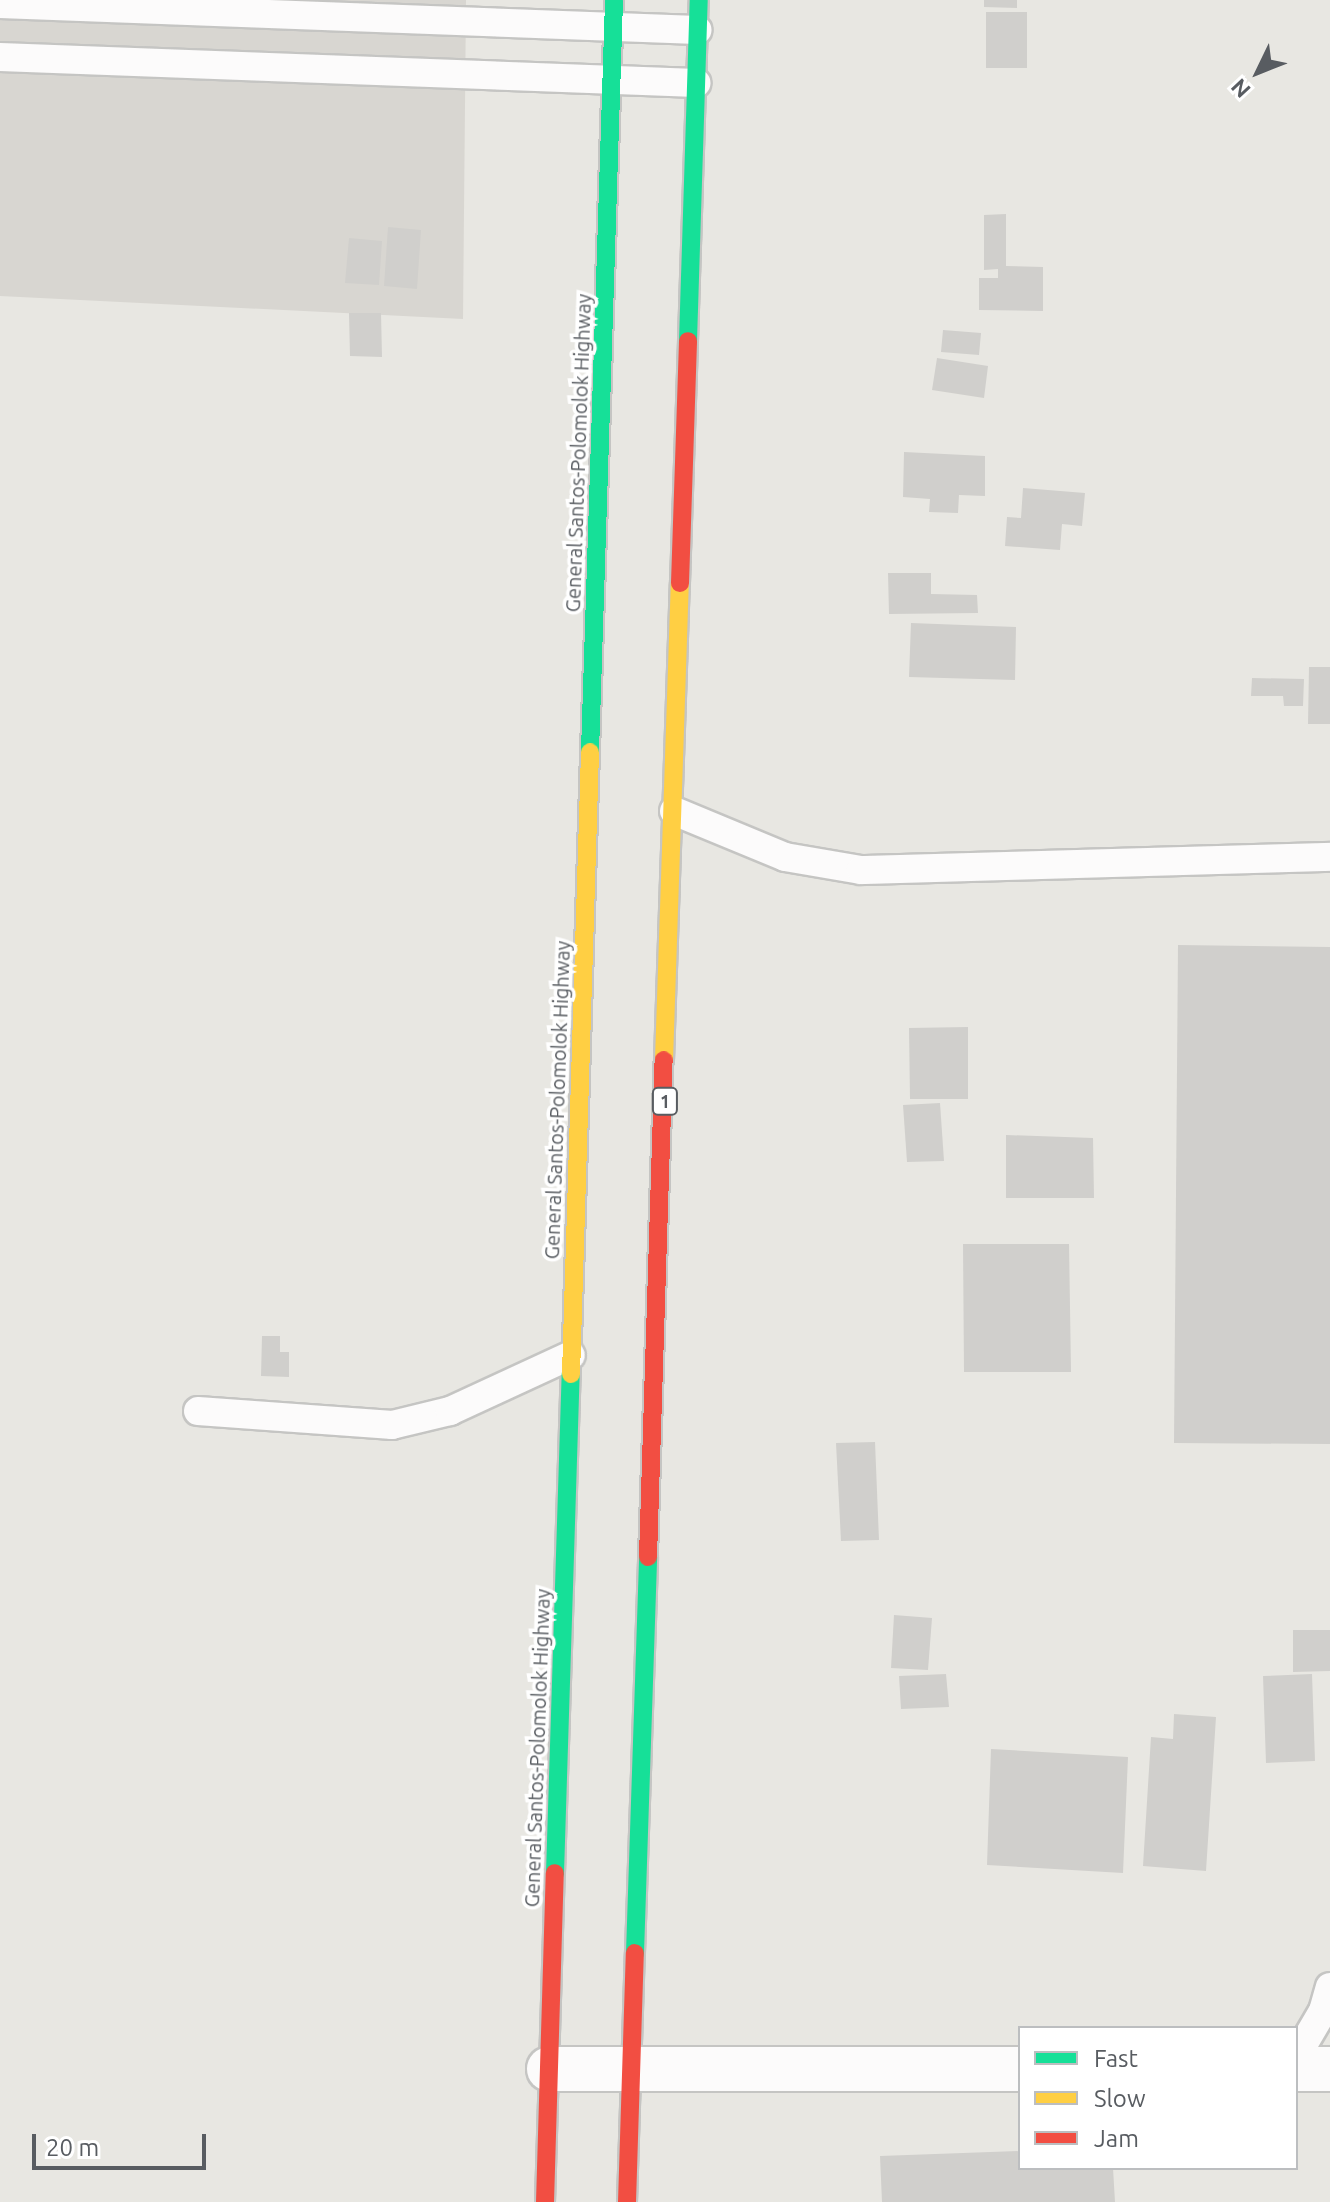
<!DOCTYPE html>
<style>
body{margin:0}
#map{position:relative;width:1330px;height:2202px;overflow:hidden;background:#e8e7e2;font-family:Ubuntu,sans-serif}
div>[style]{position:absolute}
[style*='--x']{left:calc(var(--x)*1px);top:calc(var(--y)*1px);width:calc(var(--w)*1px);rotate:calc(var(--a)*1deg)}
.industrial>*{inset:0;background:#d8d6d1}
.building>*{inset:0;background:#d0cfcc}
.roads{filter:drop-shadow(2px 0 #c5c5c3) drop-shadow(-2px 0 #c5c5c3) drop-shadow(0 2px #c5c5c3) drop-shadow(0 -2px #c5c5c3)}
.lane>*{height:28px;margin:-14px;padding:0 14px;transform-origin:14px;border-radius:14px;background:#fcfbfb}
.street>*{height:44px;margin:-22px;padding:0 22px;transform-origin:22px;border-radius:22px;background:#fcfbfb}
.fast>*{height:18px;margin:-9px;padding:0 9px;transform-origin:9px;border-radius:9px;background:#16e098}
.slow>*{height:18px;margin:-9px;padding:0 9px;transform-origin:9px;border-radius:9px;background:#ffcf43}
.jam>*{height:18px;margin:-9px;padding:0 9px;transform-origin:9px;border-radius:9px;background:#f24e42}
span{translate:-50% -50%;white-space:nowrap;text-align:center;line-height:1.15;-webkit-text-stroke:7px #fff;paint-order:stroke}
.shield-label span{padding:2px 6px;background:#fff;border:2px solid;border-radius:6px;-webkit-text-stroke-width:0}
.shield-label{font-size:18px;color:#585c61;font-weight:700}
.street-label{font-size:20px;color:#585c61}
.legend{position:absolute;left:1018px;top:2026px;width:280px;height:144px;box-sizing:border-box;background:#fff;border:2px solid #bcbec0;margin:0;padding:10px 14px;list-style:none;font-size:24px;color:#585c61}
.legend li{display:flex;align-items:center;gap:16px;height:40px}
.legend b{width:40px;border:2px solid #bcbec0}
.north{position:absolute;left:1218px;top:32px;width:80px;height:80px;-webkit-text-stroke:6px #fff;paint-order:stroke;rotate:227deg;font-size:22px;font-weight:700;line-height:32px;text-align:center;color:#585c61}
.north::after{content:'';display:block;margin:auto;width:28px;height:36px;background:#585c61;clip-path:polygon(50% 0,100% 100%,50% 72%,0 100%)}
.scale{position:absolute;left:32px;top:2134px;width:174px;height:36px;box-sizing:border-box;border:4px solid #585c61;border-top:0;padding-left:10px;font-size:24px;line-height:28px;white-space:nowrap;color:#585c61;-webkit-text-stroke:6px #fff;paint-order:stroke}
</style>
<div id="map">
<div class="industrial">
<div style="clip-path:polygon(0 0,466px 0,463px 319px,0 296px)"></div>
</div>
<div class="building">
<div style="clip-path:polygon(984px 0,1017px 0,1017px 8px,984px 7px)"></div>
<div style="clip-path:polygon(986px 12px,1027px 12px,1027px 68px,986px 68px)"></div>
<div style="clip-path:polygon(1006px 214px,1006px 266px,1043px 267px,1043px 311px,979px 310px,979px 278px,998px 278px,998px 269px,984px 270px,984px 215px)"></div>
<div style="clip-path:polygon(388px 227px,421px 230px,417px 289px,384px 286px)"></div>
<div style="clip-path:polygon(349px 238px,382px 241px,379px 285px,345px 283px)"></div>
<div style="clip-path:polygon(349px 313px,381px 313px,382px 357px,350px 356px)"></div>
<div style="clip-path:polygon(943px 330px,981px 333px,979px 355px,941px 352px)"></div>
<div style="clip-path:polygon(937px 358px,988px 366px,984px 398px,932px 390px)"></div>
<div style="clip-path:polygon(904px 452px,985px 456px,985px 496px,959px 495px,958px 513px,929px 512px,930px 499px,903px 497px)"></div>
<div style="clip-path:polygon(1023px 488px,1085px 493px,1082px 526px,1062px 524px,1060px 550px,1005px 546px,1007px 517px,1021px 518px)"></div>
<div style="clip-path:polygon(888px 573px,931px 573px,931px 594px,977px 595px,978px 613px,889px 614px)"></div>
<div style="clip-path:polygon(911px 623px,1016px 627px,1015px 680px,909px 677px)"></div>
<div style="clip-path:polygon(1309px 667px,1330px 667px,1330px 724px,1308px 724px)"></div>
<div style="clip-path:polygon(1252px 678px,1304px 679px,1303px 706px,1284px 706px,1283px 696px,1251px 696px)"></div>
<div style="clip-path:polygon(1178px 945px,1330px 947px,1330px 1444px,1174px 1443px)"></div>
<div style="clip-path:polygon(968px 1027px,968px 1099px,910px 1099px,909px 1028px)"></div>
<div style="clip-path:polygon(940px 1103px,944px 1161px,907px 1162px,903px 1105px)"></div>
<div style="clip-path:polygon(1006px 1135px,1093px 1138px,1094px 1198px,1006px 1198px)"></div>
<div style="clip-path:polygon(963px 1244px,1069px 1244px,1071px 1372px,964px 1372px)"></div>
<div style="clip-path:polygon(262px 1336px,280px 1336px,280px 1352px,289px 1352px,289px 1377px,261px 1376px)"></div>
<div style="clip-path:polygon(875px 1442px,879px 1540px,841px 1541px,836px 1443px)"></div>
<div style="clip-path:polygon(894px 1615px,932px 1618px,928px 1670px,891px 1668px)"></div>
<div style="clip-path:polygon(1293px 1630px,1330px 1630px,1330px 1671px,1293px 1672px)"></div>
<div style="clip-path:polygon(946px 1674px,949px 1707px,901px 1709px,899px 1676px)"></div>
<div style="clip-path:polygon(1312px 1674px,1315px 1761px,1266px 1763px,1263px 1676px)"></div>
<div style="clip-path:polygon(1174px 1714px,1216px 1717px,1206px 1871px,1143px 1866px,1151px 1737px,1173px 1739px)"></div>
<div style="clip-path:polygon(991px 1749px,1128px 1757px,1123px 1873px,987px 1865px)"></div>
<div style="clip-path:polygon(1020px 2151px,1020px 2168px,1113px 2168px,1115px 2202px,882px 2202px,880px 2156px)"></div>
</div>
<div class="roads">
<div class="lane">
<div style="--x:0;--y:4;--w:698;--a:2.13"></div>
<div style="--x:0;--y:57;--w:697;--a:2.14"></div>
<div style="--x:674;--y:811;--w:120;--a:22.5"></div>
<div style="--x:785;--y:857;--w:77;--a:9.7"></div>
<div style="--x:861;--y:870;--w:469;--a:-1.6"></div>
<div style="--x:198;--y:1411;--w:195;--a:4.1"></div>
<div style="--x:392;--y:1425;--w:60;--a:-13.6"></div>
<div style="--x:450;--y:1411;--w:133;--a:-24.8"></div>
<div style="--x:1296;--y:2057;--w:53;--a:-59.6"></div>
<div style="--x:1323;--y:2011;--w:25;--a:-74"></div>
</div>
<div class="street">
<div style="--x:549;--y:2069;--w:471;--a:0"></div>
<div style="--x:1296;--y:2069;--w:34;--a:0"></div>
</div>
<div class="fast">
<div style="--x:688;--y:341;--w:341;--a:-88.2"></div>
<div style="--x:590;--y:752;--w:752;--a:-88.17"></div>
<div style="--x:555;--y:1873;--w:499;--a:-88.2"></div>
<div style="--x:635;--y:1953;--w:396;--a:-88.1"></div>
</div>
<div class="slow">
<div style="--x:664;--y:1060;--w:477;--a:-88.1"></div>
<div style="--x:571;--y:1374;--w:622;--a:-88.25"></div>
</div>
<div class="jam">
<div style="--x:680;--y:583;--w:242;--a:-88.1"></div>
<div style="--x:648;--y:1557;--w:497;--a:-88.2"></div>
<div style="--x:545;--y:2202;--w:329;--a:-88.3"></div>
<div style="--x:627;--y:2202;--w:249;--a:-88.2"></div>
</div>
</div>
<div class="shield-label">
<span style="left:665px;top:1101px">1</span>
</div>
<div class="street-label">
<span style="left:578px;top:453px;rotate:-88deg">General Santos-Polomolok Highway</span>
<span style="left:557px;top:1100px;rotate:-88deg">General Santos-Polomolok Highway</span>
<span style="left:537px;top:1748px;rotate:-88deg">General Santos-Polomolok Highway</span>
</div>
<ul class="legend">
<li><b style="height:10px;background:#16e098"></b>Fast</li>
<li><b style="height:10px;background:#ffcf43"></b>Slow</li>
<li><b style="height:10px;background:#f24e42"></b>Jam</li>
</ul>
<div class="north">N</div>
<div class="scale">20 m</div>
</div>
